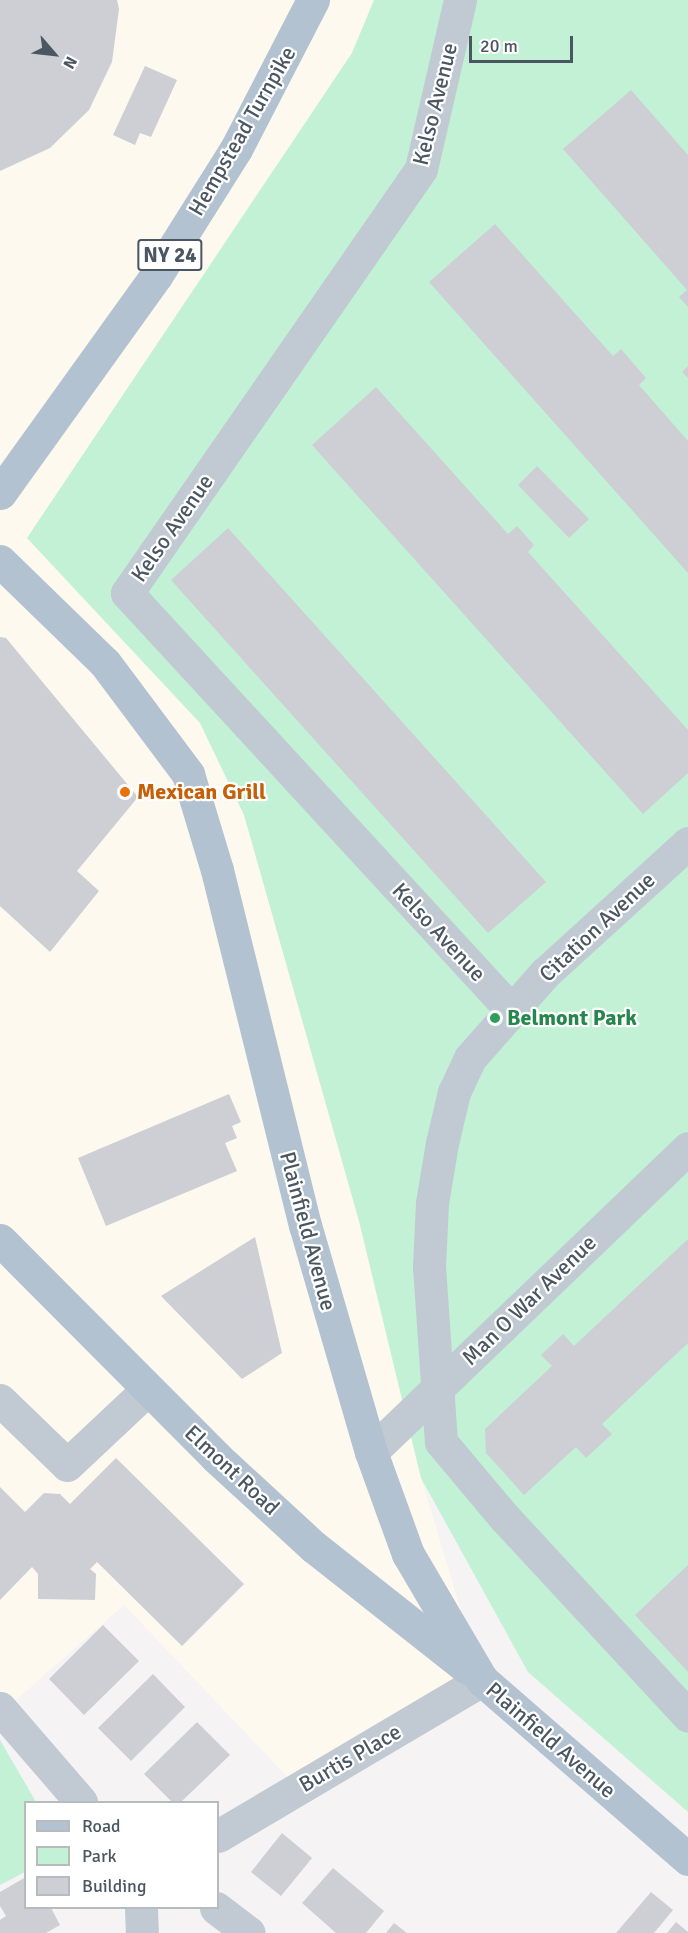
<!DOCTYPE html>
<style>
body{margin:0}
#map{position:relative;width:688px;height:1933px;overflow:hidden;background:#f5f3f3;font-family:Signika,sans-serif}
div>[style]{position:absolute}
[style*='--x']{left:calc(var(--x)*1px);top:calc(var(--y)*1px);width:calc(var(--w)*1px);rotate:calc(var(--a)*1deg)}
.commercial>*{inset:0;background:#fdf9ef}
.green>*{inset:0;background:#c3f1d5}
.building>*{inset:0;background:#cdcfd5}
.minor>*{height:33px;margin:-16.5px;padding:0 16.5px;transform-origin:16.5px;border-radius:16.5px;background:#c1cad2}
.major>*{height:33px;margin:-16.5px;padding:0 16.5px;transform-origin:16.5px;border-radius:16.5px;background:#b3c2d1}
.dots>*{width:16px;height:16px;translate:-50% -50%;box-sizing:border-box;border:3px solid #fff;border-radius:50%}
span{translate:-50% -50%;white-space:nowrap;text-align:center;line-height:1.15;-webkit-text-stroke:4.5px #fff;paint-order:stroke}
.shield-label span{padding:2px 4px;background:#fff;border:2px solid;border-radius:4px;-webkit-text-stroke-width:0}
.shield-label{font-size:21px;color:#4a5661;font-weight:700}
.street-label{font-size:22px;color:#4a5661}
.food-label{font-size:22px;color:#c56008;font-weight:700}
.left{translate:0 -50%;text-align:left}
.leisure-label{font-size:22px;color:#27864d;font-weight:700}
.legend{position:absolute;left:24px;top:1801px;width:195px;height:108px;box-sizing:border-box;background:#fff;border:2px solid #b7bbc0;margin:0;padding:8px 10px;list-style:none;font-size:18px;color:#4a5661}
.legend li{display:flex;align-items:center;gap:12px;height:30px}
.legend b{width:30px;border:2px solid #b7bbc0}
.north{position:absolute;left:24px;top:24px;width:60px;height:60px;-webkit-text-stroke:4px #fff;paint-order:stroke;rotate:118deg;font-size:16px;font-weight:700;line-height:24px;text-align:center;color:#4a5661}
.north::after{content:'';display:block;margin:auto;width:21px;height:27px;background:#4a5661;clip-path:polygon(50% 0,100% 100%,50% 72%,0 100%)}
.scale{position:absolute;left:469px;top:36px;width:104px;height:27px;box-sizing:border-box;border:3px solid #4a5661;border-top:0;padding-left:8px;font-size:18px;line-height:21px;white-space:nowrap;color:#4a5661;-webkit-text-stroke:4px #fff;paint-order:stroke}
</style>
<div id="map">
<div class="commercial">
<div style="clip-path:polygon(0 0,374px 0,352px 53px,27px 538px,200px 723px,244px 815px,359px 1221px,421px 1478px,482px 1680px,298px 1788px,124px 1605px,0 1714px)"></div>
</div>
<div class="green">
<div style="clip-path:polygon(374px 0,688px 0,688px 1812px,528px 1672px,421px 1478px,359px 1221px,244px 815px,200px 723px,27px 538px,352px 53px)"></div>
<div style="clip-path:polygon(0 1740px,36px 1802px,26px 1802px,25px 1872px,0 1885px)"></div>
</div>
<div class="building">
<div style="clip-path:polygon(0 0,117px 0,119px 9px,112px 62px,89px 110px,50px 148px,0 171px)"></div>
<div style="clip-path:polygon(145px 66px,177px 80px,151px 137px,140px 133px,135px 145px,113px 135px)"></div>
<div style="clip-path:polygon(631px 90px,688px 155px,688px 307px,679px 297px,687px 290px,563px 149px)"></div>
<div style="clip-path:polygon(495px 224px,613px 356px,621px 349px,646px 378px,639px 385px,688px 441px,688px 573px,429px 282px)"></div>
<div style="clip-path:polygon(688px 366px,688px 378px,682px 372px)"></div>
<div style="clip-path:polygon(376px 387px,508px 534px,517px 526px,534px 545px,528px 552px,688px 730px,688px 773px,643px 814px,312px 445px)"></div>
<div style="clip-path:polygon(537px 466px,589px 519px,569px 538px,518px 485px)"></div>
<div style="clip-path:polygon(228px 528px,546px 882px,488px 933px,171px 580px)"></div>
<div style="clip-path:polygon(0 637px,6px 638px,138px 797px,77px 871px,99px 891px,50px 952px,0 906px)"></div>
<div style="clip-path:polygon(229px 1094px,241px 1122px,232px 1126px,237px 1138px,225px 1143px,237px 1171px,106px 1226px,78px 1158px)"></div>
<div style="clip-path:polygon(255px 1237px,282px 1353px,242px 1379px,161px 1296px)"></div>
<div style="clip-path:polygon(688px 1239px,688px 1343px,602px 1424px,612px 1434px,586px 1458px,576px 1447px,524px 1495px,486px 1453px,485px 1429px,552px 1366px,541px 1355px,563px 1334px,574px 1346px)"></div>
<div style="clip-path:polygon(116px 1458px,244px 1584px,182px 1646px,97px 1562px,90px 1569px,96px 1574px,95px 1600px,38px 1599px,38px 1574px,32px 1567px,0 1600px,0 1487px,25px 1512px,44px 1493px,60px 1494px,70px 1504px)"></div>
<div style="clip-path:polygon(688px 1565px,688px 1672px,635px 1615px)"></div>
<div style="clip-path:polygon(103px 1625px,139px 1661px,84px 1715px,49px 1679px)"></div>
<div style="clip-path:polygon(153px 1674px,185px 1707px,131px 1761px,98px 1728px)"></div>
<div style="clip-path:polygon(197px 1722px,230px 1755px,181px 1802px,172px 1802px,144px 1774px)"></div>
<div style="clip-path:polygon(282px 1833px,312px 1858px,281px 1896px,251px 1872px)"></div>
<div style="clip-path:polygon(333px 1868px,384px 1911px,366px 1933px,336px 1933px,302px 1903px)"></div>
<div style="clip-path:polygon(26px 1877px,26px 1908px,51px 1908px,60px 1925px,46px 1933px,0 1933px,0 1920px,6px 1916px,0 1906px,0 1892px)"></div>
<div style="clip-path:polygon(651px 1892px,673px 1910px,654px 1933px,616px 1933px)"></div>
<div style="clip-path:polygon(676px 1922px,688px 1932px,688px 1933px,667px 1933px)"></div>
<div style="clip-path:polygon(394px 1923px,407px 1933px,386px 1933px)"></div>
</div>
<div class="minor">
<div style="--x:460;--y:0;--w:173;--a:103"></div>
<div style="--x:421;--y:169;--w:516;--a:124.74"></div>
<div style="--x:127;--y:593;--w:568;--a:47.35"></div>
<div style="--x:688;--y:843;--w:193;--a:137.7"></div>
<div style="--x:545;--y:973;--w:113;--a:131.4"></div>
<div style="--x:470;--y:1058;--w:38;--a:115"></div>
<div style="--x:454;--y:1092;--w:52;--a:103.2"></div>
<div style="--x:442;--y:1143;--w:61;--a:99.5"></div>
<div style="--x:432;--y:1203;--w:63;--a:92.7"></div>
<div style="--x:429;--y:1266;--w:176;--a:86.1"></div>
<div style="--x:441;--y:1442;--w:98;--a:50"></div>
<div style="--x:504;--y:1517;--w:271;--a:47.2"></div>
<div style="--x:0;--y:1400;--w:93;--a:44.1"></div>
<div style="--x:67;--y:1465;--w:111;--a:-43.2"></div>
<div style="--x:371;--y:1452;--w:439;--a:-43.8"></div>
<div style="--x:0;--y:1708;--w:124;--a:49.2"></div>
<div style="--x:218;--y:1836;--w:307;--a:-30.6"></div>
<div style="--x:141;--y:1908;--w:25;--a:88"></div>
<div style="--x:216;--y:1908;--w:41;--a:37.1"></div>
</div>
<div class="major">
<div style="--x:0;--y:493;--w:267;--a:-54.3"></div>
<div style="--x:156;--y:276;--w:150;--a:-57.8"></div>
<div style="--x:236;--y:149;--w:168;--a:-62.7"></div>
<div style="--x:0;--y:561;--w:146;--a:44.2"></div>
<div style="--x:105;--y:663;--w:139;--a:53.2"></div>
<div style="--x:188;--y:774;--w:100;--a:73.2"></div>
<div style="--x:217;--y:870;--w:366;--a:76.1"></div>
<div style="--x:305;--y:1225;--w:236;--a:73.8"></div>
<div style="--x:371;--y:1452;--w:109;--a:70.1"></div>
<div style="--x:408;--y:1554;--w:146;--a:59.6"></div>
<div style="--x:482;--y:1680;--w:273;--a:41"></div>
<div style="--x:0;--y:1240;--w:306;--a:45.1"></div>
<div style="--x:216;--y:1457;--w:133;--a:42.6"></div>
<div style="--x:314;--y:1547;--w:195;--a:38.3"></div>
</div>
<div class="dots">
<div style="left:125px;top:792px;background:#e8710a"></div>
<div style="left:495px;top:1018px;background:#2e9e5b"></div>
</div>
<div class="shield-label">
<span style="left:170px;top:255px">NY 24</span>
</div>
<div class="street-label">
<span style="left:435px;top:104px;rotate:-76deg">Kelso Avenue</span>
<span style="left:242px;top:131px;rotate:-60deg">Hempstead Turnpike</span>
<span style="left:172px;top:528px;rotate:-55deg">Kelso Avenue</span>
<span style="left:597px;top:927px;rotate:-43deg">Citation Avenue</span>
<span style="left:439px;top:932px;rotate:47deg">Kelso Avenue</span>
<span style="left:308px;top:1231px;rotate:75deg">Plainfield Avenue</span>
<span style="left:529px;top:1300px;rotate:-44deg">Man O War Avenue</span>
<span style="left:232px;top:1470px;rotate:43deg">Elmont Road</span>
<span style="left:551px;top:1740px;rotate:41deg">Plainfield Avenue</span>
<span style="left:350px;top:1758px;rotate:-30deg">Burtis Place</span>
</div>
<div class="food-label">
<span class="left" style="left:137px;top:792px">Mexican Grill</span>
</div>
<div class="leisure-label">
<span class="left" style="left:507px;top:1018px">Belmont Park</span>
</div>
<ul class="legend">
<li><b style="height:8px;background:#b3c2d1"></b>Road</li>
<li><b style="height:16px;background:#c3f1d5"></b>Park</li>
<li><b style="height:16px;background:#cdcfd5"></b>Building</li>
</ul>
<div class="north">N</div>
<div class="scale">20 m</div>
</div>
